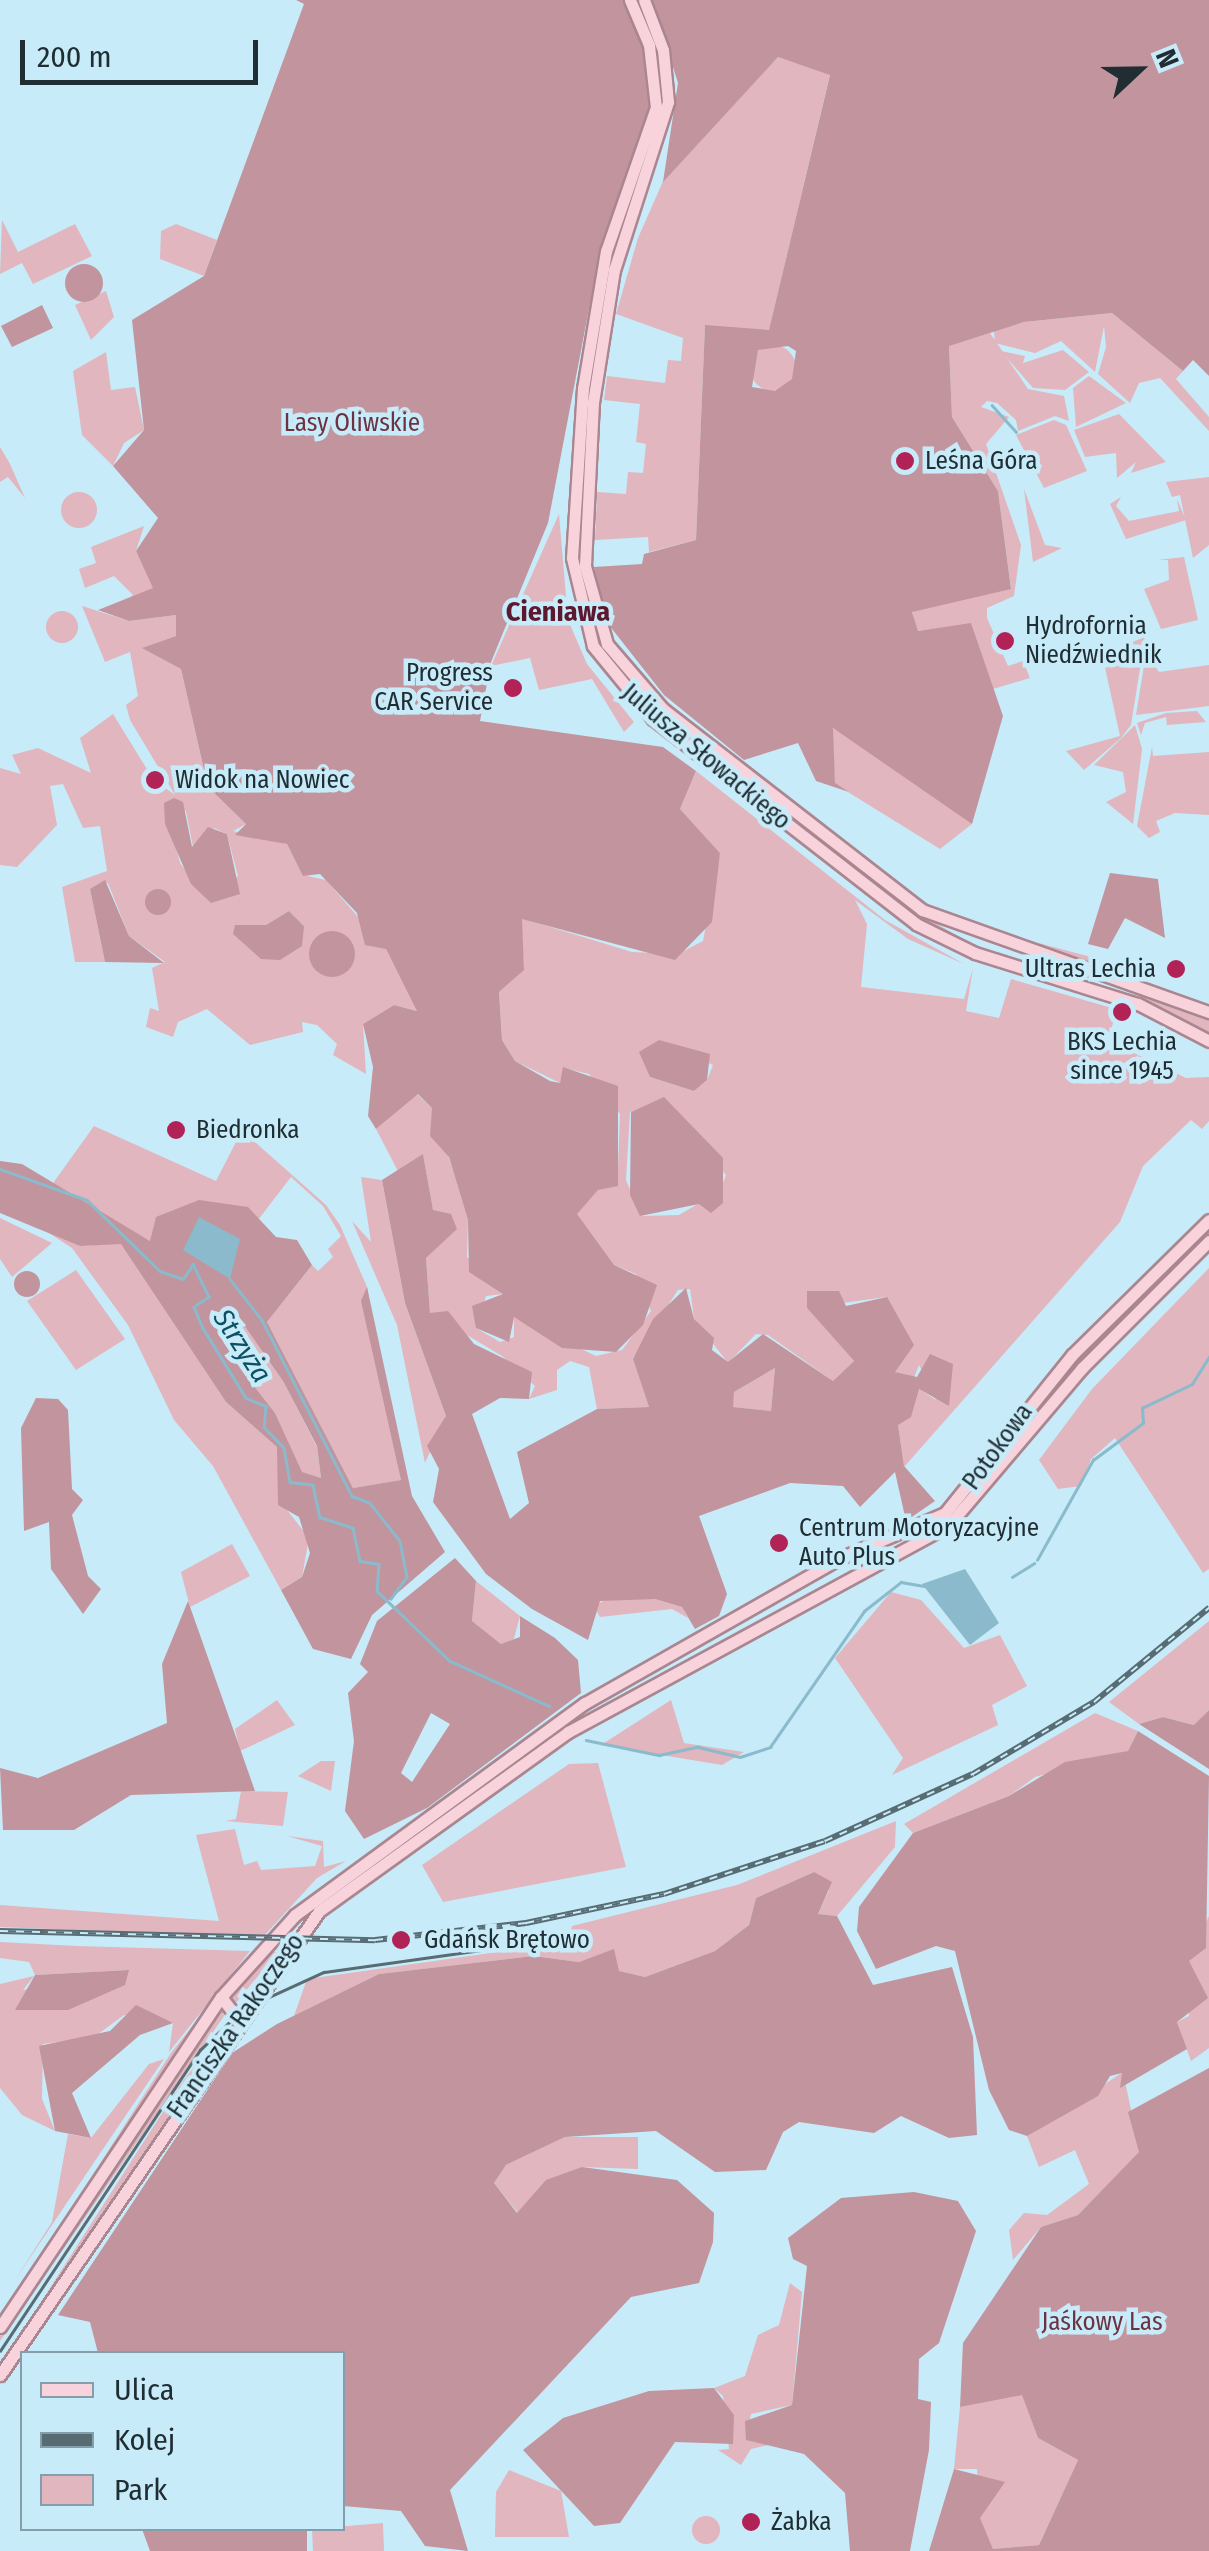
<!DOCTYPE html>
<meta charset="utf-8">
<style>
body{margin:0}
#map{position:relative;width:1209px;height:2551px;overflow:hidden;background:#c7ebf8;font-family:"Fira Sans Condensed",sans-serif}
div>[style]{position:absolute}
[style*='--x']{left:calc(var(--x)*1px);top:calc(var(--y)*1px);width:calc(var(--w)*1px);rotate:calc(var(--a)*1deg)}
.green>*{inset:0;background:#e1b6be}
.round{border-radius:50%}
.forest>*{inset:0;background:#c2949d}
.water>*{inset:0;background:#8abacb}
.stream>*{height:2.5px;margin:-1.25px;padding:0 1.25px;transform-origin:1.25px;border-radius:1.25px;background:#8abacb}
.roads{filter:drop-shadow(2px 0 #aa8690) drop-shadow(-2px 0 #aa8690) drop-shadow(0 2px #aa8690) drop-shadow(0 -2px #aa8690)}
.major>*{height:11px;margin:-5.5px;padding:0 5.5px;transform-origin:5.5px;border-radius:5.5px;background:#f9d3db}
.tram>*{height:2.5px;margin:-1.25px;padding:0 1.25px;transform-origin:1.25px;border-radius:1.25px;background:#586c74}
.rail>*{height:6px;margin-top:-3px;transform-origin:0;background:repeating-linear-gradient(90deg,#c7ebf8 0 8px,#586c74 0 16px);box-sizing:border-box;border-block:2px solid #586c74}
.dots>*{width:28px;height:28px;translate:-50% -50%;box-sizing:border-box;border:5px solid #c7ebf8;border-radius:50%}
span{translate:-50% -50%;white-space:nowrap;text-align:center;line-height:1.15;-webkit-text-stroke:9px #c7ebf8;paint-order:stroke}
.park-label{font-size:25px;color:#6d3242}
.poi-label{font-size:25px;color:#202d32}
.left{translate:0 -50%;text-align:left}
.right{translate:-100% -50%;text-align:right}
.street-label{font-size:25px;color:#202d32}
.neighbourhood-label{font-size:28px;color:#5c182e;font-weight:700}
.water-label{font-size:28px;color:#0d5063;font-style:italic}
.legend{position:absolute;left:20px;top:2351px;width:325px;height:180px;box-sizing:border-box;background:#c7ebf8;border:2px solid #849fa9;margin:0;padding:12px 18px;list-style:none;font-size:30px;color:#202d32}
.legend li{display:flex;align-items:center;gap:20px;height:50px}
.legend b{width:50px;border:2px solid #849fa9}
.north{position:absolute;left:1089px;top:20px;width:100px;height:100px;-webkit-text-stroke:8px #c7ebf8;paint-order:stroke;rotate:68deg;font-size:28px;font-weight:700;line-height:40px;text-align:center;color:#202d32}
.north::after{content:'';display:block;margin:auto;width:35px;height:45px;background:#202d32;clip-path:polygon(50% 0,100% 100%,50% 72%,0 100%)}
.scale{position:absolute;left:20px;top:40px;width:238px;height:45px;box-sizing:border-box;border:5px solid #202d32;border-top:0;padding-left:12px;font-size:30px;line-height:35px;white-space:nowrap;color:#202d32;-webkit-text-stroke:8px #c7ebf8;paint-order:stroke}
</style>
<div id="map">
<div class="green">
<div style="clip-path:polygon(778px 57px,830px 74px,769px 331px,705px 326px,696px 540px,649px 552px,648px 537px,595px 540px,597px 492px,626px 494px,628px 472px,643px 473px,646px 444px,636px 442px,640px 404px,604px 400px,607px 376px,665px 383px,668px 360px,681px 361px,683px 338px,616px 314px,638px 238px,664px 179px)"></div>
<div style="clip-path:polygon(228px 209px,204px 276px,160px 259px,161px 231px,176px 224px,217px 240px)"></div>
<div style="clip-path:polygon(2px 220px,18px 252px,75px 224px,92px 256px,33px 284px,22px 263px,0 274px)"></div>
<div style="clip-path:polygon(106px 291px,114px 317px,91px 340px,75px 305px)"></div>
<div style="clip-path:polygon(1112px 313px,1183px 371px,1176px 379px,1209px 417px,1209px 431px,1160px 378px,1139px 383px,1130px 403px,1098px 374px,1106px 347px,1104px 326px,1095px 372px,1061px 341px,1035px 353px,995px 343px,994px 331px,1024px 322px)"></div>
<div style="clip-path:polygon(990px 333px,1028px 389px,1064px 396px,1069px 421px,1055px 416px,1018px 431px,1016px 420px,997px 403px,987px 401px,981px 407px,1009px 417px,986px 444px,1021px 545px,1014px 596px,987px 608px,987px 618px,1008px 666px,1023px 661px,1030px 678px,993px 689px,971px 624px,917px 631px,912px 611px,1011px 588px,998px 491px,952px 417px,949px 345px)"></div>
<div class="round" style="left:750px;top:345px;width:46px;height:46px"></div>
<div style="clip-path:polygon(1063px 350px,1089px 372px,1065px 390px,1033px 388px,1001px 351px,1025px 356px,1023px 363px)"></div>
<div style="clip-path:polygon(106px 352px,111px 390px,135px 387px,144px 430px,124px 443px,113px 466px,82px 435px,73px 371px)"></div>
<div style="clip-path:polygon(1089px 376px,1126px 403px,1076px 427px,1073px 388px)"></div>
<div style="clip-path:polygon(1119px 414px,1166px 462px,1131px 473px,1136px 462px,1117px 478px,1116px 453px,1085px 457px,1074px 430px)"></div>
<div style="clip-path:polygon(1054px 420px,1066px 425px,1087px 471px,1044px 488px,1016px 435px)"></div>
<div style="clip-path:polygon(0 447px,10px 464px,25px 498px,8px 477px,0 482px)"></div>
<div style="clip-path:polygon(1209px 477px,1209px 545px,1193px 558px,1180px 495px,1172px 497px,1166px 482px)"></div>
<div style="clip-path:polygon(1024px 489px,1045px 545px,1062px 548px,1033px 562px)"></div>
<div class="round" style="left:61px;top:492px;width:36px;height:36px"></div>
<div style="clip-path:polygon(1121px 497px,1116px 506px,1129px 521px,1179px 511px,1177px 499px,1186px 520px,1126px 539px,1110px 504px)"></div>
<div style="clip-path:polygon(559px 514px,568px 620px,587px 664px,634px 722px,624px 732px,592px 679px,539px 690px,530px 658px,491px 666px)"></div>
<div style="clip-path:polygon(144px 526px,136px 551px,154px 588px,122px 604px,133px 595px,114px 576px,85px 588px,79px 569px,96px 563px,91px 547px)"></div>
<div style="clip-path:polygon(1184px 557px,1198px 620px,1161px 629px,1144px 589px,1169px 580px,1168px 560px,1158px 560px)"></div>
<div style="clip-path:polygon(evenodd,82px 606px,129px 621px,176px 615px,176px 636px,143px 648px,181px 669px,208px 787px,246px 824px,233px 831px,287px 844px,303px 875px,326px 880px,386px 949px,418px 1011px,394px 1005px,363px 1024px,366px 1074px,333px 1055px,337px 1044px,317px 1025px,302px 1022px,303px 1032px,250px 1045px,207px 1009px,178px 1022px,173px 1037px,146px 1027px,150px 1008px,159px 1011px,152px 968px,165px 962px,129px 936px,108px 883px,90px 889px,105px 962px,75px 962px,62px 887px,107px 871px,100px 826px,83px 828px,63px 784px,50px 786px,57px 825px,17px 867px,0 865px,0 768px,21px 774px,12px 755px,38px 748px,91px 773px,80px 738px,113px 714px,153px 779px,175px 795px,130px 720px,126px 705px,138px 696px,130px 652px,105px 662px,82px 606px,164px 804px,186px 811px,193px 847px,214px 828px,227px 834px,238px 876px,211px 903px,180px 863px,164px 804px,82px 606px,289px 911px,304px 926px,293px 950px,235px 925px,266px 925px,289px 911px)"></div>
<div class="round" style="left:46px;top:611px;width:32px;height:32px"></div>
<div style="clip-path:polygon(1145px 637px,1131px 725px,1121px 738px,1084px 770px,1066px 751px,1120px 736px,1102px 654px)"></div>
<div style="clip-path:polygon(1146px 653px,1159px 672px,1209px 665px,1209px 706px,1136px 715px)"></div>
<div style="clip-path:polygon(1197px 711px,1206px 722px,1167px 725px,1166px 717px,1145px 723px,1141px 735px,1137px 723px,1166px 713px)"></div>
<div style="clip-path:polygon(1135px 725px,1142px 749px,1133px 824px,1106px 802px,1126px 792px,1123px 772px,1094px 765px)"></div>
<div style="clip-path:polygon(832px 728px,880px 752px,972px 824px,940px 849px,835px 784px)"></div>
<div style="clip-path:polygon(1152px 747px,1153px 756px,1209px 752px,1209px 815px,1175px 813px,1156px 821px,1160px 832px,1149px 838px,1137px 826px)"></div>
<div style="clip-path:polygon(713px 760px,900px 902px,971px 944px,915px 918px)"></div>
<div style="clip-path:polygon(evenodd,696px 771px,885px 920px,964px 964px,908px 939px,855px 900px,867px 924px,861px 987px,964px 999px,973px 968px,966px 1011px,999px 1018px,1011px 979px,1119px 1010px,1103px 1047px,1110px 1051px,1115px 1044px,1186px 1078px,1209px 1077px,1209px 1121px,1202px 1129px,1191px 1120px,1143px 1166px,1120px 1222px,904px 1467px,898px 1425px,919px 1389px,936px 1400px,919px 1365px,913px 1380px,895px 1372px,886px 1297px,807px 1308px,854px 1361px,833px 1381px,768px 1335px,756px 1334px,728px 1363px,694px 1319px,690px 1289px,678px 1290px,633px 1358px,649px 1407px,597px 1409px,589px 1367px,570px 1361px,557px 1370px,557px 1390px,529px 1399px,535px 1386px,502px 1356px,430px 1313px,426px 1258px,456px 1229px,433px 1211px,423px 1154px,400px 1175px,376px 1129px,417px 1094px,432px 1108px,453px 1170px,468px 1220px,467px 1257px,503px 1294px,486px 1296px,476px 1328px,500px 1342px,514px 1337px,514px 1317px,596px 1356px,622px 1350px,651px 1311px,636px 1274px,614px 1265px,579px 1227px,576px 1213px,618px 1169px,620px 1114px,589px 1074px,564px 1068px,560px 1083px,515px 1061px,502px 1040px,499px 992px,524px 969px,521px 918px,632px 952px,678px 954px,703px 941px,720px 853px,680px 809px,696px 771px,659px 1040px,713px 1065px,707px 1080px,694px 1091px,650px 1077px,659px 1040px,696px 771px,651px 1104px,674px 1108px,726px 1175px,720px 1191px,679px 1215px,641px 1216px,626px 1180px,630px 1112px,651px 1104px)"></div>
<div style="clip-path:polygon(1001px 933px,1091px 957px,1141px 984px)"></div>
<div style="clip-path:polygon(984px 949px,1209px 1018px,1209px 1034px,1130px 996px)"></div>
<div style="clip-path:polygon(94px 1126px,216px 1181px,237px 1140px,227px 1127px,238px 1127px,326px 1205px,340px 1225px,367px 1287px,401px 1480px,353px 1488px,267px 1322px,312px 1265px,318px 1271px,333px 1257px,328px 1249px,341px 1236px,323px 1206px,291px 1177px,258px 1220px,247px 1207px,180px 1208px,152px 1242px,51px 1186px)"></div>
<div style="clip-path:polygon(361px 1177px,382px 1180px,405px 1303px,446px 1416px,425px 1463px,397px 1325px,352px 1221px,371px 1242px)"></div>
<div style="clip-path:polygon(0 1218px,52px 1243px,12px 1277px,0 1259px)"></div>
<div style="clip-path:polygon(35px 1224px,80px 1246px,121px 1243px,226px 1402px,277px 1447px,287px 1510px,309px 1538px,302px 1577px,281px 1590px,213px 1466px,174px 1420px,128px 1325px,72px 1248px)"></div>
<div style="clip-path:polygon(1209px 1227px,1209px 1234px,1132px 1309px,1129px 1304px)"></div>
<div style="clip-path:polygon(1209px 1268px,1209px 1569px,1203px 1573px,1115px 1438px,1091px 1459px,1081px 1486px,1058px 1489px,1039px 1460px,1092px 1389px)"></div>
<div style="clip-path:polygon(76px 1270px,125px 1339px,76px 1370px,27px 1301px)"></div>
<div style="clip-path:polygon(232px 1308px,283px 1381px,317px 1447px,321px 1478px,301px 1472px,275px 1413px,237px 1364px,221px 1332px,220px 1314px)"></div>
<div style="clip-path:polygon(775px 1368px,771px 1411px,732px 1407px,734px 1392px)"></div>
<div style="clip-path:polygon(232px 1544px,250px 1576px,190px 1607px,181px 1572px)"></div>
<div style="clip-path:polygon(476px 1581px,520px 1616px,513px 1642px,501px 1644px,472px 1621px)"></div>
<div style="clip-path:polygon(891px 1592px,921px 1600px,964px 1648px,1000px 1635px,1027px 1686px,992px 1705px,998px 1725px,892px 1775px,903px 1758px,835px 1658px)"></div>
<div style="clip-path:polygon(607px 1599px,655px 1599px,682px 1607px,688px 1618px,672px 1609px,600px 1617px,594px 1606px)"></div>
<div style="clip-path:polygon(1209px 1621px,1209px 1710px,1195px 1725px,1163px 1717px,1139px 1724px,1109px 1702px)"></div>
<div style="clip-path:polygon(277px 1700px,295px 1725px,240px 1751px,235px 1729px)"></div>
<div style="clip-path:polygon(671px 1700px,684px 1743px,744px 1752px,722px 1765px,601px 1745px)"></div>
<div style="clip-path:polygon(1095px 1713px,1138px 1731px,1128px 1751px,1035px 1777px,1009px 1796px,913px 1833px,904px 1824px)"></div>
<div style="clip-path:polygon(321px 1761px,335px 1761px,331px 1791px,298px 1776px)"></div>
<div style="clip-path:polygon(598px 1763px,626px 1867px,443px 1902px,422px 1865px,569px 1764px)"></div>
<div style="clip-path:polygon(241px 1791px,288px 1792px,283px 1826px,226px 1821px,236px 1819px)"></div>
<div style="clip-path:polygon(896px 1821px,895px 1847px,837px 1916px,818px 1914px,829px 1890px,814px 1872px,756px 1898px,749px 1925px,715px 1951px,645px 1977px,618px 1971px,614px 1950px,579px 1962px,533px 1956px,379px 1974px,294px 2016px,307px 1979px,569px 1942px,572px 1926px,737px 1885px)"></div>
<div style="clip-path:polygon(235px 1829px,244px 1865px,257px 1861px,261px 1870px,315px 1866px,322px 1846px,287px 1836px,323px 1841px,324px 1867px,346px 1861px,317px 1878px,262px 1938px,0 1927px,0 1905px,219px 1921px,196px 1835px)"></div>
<div style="clip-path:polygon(1209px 1916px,1209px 2048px,1191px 2061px,1177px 2022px,1189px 2016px,1188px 1961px)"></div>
<div style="clip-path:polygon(0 1942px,77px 1946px,250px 1951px,169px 2052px,173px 2023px,124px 2015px,94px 2037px,43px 2044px,42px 2099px,55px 2131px,22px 2115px,0 2088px,0 1984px,34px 1976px,23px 1990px,129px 1970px,35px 1975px,29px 1962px,0 1958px)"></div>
<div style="clip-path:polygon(269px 1952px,278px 1952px,230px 2010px,231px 1999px)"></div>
<div style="clip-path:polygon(237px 1969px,215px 1997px,0 2319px,171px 2053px)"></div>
<div style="clip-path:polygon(220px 2006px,224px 2016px,0 2341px,0 2336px)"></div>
<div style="clip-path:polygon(229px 2023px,224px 2038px,0 2366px,182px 2082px)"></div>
<div style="clip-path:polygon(164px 2059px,103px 2149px,15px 2280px,52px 2222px,68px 2134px,91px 2138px,149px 2064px)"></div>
<div style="clip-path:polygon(1123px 2072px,1140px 2152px,1078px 2215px,1041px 2227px,1013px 2260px,1009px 2230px,1024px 2213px,1047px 2215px,1089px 2184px,1075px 2150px,1039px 2167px,1027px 2136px)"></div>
<div style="clip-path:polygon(565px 2137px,638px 2137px,638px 2169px,582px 2167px,518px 2213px,494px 2183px,506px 2165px)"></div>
<div style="clip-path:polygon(790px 2283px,802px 2292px,792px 2405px,751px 2414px,746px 2439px,773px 2444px,751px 2449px,741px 2465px,718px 2450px,729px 2449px,723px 2396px,714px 2388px,745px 2376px,758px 2335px,779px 2325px)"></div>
<div style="clip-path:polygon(1022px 2394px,1038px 2438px,1078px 2460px,1039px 2545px,993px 2549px,979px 2518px,977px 2469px,954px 2469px,960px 2407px)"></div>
<div style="clip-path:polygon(509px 2470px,561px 2491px,569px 2537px,495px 2537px,496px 2492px)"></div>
<div class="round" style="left:692px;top:2516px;width:28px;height:28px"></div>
<div style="clip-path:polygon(383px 2523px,384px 2551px,313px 2551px,312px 2529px)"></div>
</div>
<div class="forest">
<div style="clip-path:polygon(296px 0,624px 0,647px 56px,649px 119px,601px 246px,548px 523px,491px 662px,480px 721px,663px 747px,696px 771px,680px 809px,720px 853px,712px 922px,675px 960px,522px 919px,524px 970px,499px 992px,502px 1040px,515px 1061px,550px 1081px,560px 1083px,563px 1067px,618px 1086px,618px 1186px,598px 1190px,577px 1214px,614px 1265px,657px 1285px,643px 1325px,616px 1352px,562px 1348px,514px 1317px,509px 1342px,476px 1328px,472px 1306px,503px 1294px,469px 1272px,468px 1220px,449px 1157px,430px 1136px,432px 1108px,418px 1094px,376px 1129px,368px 1116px,373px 1067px,363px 1024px,394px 1005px,417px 1011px,386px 949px,365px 945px,357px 913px,320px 874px,303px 876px,287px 844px,235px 835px,246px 824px,208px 787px,181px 669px,142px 648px,176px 636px,176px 615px,129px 621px,98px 610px,153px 588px,136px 551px,158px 518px,113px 466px,144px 430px,132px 320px,204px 276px,304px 4px)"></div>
<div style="clip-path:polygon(evenodd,652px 0,1209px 0,1209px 376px,1193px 360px,1183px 371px,1112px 313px,1024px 322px,949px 346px,952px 417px,998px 491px,1011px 589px,912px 612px,918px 631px,971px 623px,1003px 716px,972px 824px,833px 728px,835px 783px,849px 792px,816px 781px,798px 743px,744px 760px,664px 695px,605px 620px,594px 567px,642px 564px,644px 554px,696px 540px,705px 325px,769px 330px,830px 75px,778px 57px,663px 182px,678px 83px,652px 0,788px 346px,796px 351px,792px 379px,775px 391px,752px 387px,758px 350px,788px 346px)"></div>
<div class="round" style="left:65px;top:264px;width:38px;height:38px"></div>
<div style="clip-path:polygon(42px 305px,53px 328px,12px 347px,1px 326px)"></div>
<div style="clip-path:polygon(174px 798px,183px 802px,192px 847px,208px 827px,227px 834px,240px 894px,211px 903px,191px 884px,165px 824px,164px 803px)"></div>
<div style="clip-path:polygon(1110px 873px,1158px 879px,1165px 938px,1125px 918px,1108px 949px,1088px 944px)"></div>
<div style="clip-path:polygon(105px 880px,129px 936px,164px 963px,105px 962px,90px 889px)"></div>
<div class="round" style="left:145px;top:889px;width:26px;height:26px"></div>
<div style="clip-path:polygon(289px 911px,304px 926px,302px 946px,280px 960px,261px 959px,233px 934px,235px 925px,266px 925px)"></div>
<div class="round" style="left:309px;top:931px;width:46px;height:46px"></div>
<div style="clip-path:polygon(659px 1040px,710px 1054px,707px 1080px,694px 1091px,650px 1077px,639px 1052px)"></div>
<div style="clip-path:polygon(664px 1097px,723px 1158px,723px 1203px,711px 1213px,699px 1204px,640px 1216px,630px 1195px,631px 1112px)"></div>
<div style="clip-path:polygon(evenodd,423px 1154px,433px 1210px,451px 1214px,457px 1229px,426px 1258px,430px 1313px,448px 1311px,474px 1344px,532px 1372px,529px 1399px,500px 1398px,472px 1414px,510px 1519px,529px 1503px,517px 1452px,597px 1409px,649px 1407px,633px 1359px,653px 1319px,686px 1288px,694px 1319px,714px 1338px,712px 1350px,728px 1362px,763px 1334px,833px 1381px,854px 1361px,807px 1308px,807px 1291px,839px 1291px,846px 1306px,887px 1297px,914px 1345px,895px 1372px,917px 1377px,930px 1354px,953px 1364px,949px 1406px,919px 1389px,911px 1417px,898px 1425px,904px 1466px,935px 1501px,906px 1521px,895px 1472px,860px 1507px,843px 1486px,790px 1483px,699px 1516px,727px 1594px,719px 1616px,695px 1629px,682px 1607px,655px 1599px,600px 1601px,588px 1640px,532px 1609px,486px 1574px,433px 1502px,439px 1469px,427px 1446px,446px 1416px,405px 1303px,382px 1180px,423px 1154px,775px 1368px,771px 1411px,733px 1407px,734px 1392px,775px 1368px)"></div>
<div style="clip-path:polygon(evenodd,0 1161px,22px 1164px,150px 1241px,156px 1217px,199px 1200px,248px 1207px,276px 1237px,297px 1240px,312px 1265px,267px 1322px,353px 1488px,401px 1480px,361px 1301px,367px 1287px,412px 1496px,445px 1552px,372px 1615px,351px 1659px,313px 1649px,281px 1590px,302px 1577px,310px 1553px,299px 1517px,278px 1505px,277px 1447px,226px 1402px,121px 1244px,80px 1246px,0 1213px,0 1161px,232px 1308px,283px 1381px,317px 1446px,321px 1478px,302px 1472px,275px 1413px,237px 1364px,221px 1332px,220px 1314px,232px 1308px)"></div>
<div class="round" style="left:14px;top:1271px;width:26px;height:26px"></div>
<div style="clip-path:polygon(36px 1398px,58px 1399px,68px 1410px,72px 1489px,83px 1500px,72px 1515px,88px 1576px,101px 1589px,83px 1614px,51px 1569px,49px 1522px,24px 1531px,21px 1428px)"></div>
<div style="clip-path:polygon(evenodd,455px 1558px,476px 1581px,472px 1621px,501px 1644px,520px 1637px,520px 1616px,555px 1638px,578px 1660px,581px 1693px,427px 1808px,364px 1839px,345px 1811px,354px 1741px,348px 1693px,368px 1672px,360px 1664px,377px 1621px,455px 1558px,431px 1713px,450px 1724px,412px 1782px,401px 1773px,431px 1713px)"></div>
<div style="clip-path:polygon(188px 1601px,255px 1791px,131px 1795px,74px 1830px,3px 1830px,0 1768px,38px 1778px,167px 1723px,162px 1664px)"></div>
<div style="clip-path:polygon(1209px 1710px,1209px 1769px,1139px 1724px,1163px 1717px,1194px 1725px)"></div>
<div style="clip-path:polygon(1138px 1731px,1209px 1776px,1206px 1948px,1189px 1961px,1208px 1998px,1177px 2022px,1187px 2049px,1120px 2088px,1122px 2073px,1110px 2076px,1098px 2096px,1027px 2136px,1009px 2130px,989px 2090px,955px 1951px,936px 1946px,876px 1969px,857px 1931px,859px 1907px,913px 1833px,1009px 1796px,1065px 1762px,1128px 1751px)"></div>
<div style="clip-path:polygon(814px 1872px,832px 1882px,818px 1914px,837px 1916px,873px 1985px,952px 1967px,973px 2037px,977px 2135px,949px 2138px,901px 2116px,874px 2133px,799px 2122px,783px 2132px,766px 2170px,715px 2172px,656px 2131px,565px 2137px,506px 2165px,494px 2183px,517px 2213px,546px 2180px,582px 2167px,677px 2180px,714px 2213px,713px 2242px,699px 2283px,631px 2297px,450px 2490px,468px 2551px,425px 2546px,401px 2511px,343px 2506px,342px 2354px,98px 2353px,90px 2322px,58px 2315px,232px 2053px,277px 2024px,379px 1974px,533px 1956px,579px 1962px,614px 1949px,619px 1971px,645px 1977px,715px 1951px,749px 1925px,756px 1898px)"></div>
<div style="clip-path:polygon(129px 1970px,125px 1985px,68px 2010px,15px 2010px,35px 1975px)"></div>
<div style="clip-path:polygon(136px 2005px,173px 2023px,140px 2035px,72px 2093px,91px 2138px,55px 2131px,39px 2046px,110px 2031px)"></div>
<div style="clip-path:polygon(1209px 2068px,1209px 2551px,929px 2551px,954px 2469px,1005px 2482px,980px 2518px,993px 2549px,1039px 2545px,1078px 2460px,1038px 2438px,1022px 2395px,960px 2407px,963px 2343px,1041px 2227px,1078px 2215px,1139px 2152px,1128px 2112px)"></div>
<div style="clip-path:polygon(914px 2192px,958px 2201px,976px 2231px,939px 2343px,919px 2359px,918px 2399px,931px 2402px,929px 2450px,910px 2551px,850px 2551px,845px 2493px,804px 2454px,746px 2440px,745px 2421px,792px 2405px,807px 2266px,793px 2259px,788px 2238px,841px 2198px)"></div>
<div style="clip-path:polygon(714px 2388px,734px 2415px,733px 2444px,675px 2442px,620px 2523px,594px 2526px,523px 2450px,563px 2418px,649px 2391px)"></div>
<div style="clip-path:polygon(142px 2529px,307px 2529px,307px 2551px,150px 2551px)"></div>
</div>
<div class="water">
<div style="clip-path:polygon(199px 1217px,240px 1239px,230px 1279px,183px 1250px)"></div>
<div style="clip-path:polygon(965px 1569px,999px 1623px,970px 1645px,922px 1584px)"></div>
</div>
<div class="stream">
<div style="--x:992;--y:405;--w:36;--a:48"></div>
<div style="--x:0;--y:1169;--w:92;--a:19.6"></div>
<div style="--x:87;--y:1200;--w:102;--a:44.2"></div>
<div style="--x:160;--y:1271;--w:24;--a:19"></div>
<div style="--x:183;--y:1279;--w:18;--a:-56"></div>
<div style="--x:193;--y:1264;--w:37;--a:64"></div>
<div style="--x:209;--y:1297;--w:18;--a:146"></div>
<div style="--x:194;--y:1307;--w:23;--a:67"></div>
<div style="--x:203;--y:1328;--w:82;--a:58.4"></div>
<div style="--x:246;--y:1398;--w:22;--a:22"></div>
<div style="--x:266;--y:1406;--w:21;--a:95"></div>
<div style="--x:264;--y:1427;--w:29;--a:46"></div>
<div style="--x:284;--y:1448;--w:35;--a:80"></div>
<div style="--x:290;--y:1482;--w:23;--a:7"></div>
<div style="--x:313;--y:1485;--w:33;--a:78"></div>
<div style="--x:320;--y:1517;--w:35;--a:18"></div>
<div style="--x:353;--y:1528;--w:34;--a:78"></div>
<div style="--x:360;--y:1561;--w:19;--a:9"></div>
<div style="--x:379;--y:1564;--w:27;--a:94"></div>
<div style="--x:377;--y:1591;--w:101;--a:43.8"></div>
<div style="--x:450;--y:1661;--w:109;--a:24.4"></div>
<div style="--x:230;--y:1279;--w:52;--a:52"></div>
<div style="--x:262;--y:1320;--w:198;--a:62.9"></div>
<div style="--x:352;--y:1496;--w:19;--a:21"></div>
<div style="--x:370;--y:1503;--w:48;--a:51.7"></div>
<div style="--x:400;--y:1541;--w:37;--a:79"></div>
<div style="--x:407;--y:1577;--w:27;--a:126"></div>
<div style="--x:1037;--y:1560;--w:115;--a:-60.8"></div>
<div style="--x:1093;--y:1460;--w:62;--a:-36.5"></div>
<div style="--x:1143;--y:1423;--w:15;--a:-94"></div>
<div style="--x:1142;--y:1408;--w:55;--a:-25.6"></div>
<div style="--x:1192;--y:1384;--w:32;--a:-58"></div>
<div style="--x:1012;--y:1577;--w:26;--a:-32"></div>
<div style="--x:586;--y:1740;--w:75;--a:11.6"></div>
<div style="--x:659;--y:1755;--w:40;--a:-12"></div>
<div style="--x:698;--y:1747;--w:43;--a:13.4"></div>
<div style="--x:740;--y:1757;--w:32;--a:-18"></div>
<div style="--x:770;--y:1747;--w:165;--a:-55.3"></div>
<div style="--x:864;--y:1611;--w:47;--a:-38.1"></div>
<div style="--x:901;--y:1582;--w:23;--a:10"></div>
</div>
<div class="roads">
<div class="major">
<div style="--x:630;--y:0;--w:49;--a:67.1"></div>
<div style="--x:649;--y:45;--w:62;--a:83.6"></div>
<div style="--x:656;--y:107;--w:152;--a:109.1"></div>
<div style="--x:606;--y:251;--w:139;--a:99.5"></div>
<div style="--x:583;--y:388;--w:170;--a:93.7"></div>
<div style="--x:572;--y:558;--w:90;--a:76.6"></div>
<div style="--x:593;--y:646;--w:94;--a:50.6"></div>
<div style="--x:653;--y:719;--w:333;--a:37.9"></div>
<div style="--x:916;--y:924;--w:66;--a:26.2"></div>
<div style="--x:975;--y:953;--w:171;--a:17.4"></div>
<div style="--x:1138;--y:1004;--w:80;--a:27.5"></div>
<div style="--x:644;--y:0;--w:53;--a:69.2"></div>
<div style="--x:663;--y:50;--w:52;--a:84.5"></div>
<div style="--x:668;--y:102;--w:176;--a:107.8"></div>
<div style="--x:614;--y:270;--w:134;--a:99"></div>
<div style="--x:593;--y:402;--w:164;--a:92.8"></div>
<div style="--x:585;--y:566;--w:81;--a:74.2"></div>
<div style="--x:607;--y:644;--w:86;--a:49.3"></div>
<div style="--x:663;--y:709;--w:328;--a:37.8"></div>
<div style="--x:922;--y:910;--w:305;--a:19.6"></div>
<div style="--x:221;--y:1997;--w:31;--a:52"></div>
<div style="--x:0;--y:2327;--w:397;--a:-56.2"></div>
<div style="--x:221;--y:1997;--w:110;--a:-47.9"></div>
<div style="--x:295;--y:1915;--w:359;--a:-36.2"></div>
<div style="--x:585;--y:1703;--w:291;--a:-29.6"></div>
<div style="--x:838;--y:1559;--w:116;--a:-23.3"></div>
<div style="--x:945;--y:1513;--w:203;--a:-51.2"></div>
<div style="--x:1072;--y:1355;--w:192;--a:-44.6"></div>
<div style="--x:0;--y:2375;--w:563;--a:-55.49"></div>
<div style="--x:319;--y:1911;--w:307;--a:-35.7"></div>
<div style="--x:568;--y:1732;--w:432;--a:-28.5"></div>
<div style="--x:948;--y:1526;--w:207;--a:-49.7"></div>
<div style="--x:1082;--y:1368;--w:180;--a:-45"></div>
</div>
</div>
<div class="tram">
<div style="--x:0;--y:2351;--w:361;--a:-56.4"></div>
<div style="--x:200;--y:2050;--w:59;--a:-43.6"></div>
<div style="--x:243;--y:2009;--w:89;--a:-24.6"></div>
<div style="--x:324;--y:1972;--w:245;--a:-8"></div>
</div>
<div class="rail">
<div style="--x:0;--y:1931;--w:375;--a:1.4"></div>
<div style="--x:375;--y:1940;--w:152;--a:-6.4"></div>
<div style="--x:526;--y:1923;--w:141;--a:-11.9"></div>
<div style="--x:664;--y:1894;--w:169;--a:-18.2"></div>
<div style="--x:825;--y:1841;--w:162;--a:-24.4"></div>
<div style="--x:973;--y:1774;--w:141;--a:-30.8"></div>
<div style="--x:1094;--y:1702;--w:149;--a:-39.3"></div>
</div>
<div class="dots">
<div style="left:905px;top:461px;background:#b12257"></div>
<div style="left:1005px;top:641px;background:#b12257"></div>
<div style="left:513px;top:688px;background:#b12257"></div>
<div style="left:155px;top:780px;background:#b12257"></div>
<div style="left:1176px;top:969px;background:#b12257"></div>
<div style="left:1122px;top:1012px;background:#b12257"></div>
<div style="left:176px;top:1130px;background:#b12257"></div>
<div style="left:779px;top:1543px;background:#b12257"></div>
<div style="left:401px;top:1940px;background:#b12257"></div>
<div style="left:751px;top:2522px;background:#b12257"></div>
</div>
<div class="park-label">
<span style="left:352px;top:423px">Lasy Oliwskie</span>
<span style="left:1102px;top:2322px">Jaśkowy Las</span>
</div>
<div class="poi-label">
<span class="left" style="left:925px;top:461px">Leśna Góra</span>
<span class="left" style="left:1025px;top:641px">Hydrofornia<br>Niedźwiednik</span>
<span class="right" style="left:493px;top:688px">Progress<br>CAR Service</span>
<span class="left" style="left:175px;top:780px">Widok na Nowiec</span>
<span class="right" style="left:1156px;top:969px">Ultras Lechia</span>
<span style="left:1122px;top:1057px">BKS Lechia<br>since 1945</span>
<span class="left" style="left:196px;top:1130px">Biedronka</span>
<span class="left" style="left:799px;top:1543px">Centrum Motoryzacyjne<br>Auto Plus</span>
<span class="left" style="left:424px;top:1940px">Gdańsk Brętowo</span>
<span class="left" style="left:771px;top:2522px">Żabka</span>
</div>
<div class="street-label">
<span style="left:706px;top:757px;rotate:40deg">Juliusza Słowackiego</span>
<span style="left:998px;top:1447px;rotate:-54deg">Potokowa</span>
<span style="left:236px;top:2026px;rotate:-55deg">Franciszka Rakoczego</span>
</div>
<div class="neighbourhood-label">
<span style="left:558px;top:612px">Cieniawa</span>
</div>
<div class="water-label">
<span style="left:242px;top:1346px;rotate:57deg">Strzyża</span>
</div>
<ul class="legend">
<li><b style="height:12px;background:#f9d3db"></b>Ulica</li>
<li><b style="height:12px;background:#586c74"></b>Kolej</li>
<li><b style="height:28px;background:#e1b6be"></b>Park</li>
</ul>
<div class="north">N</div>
<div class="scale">200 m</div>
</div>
